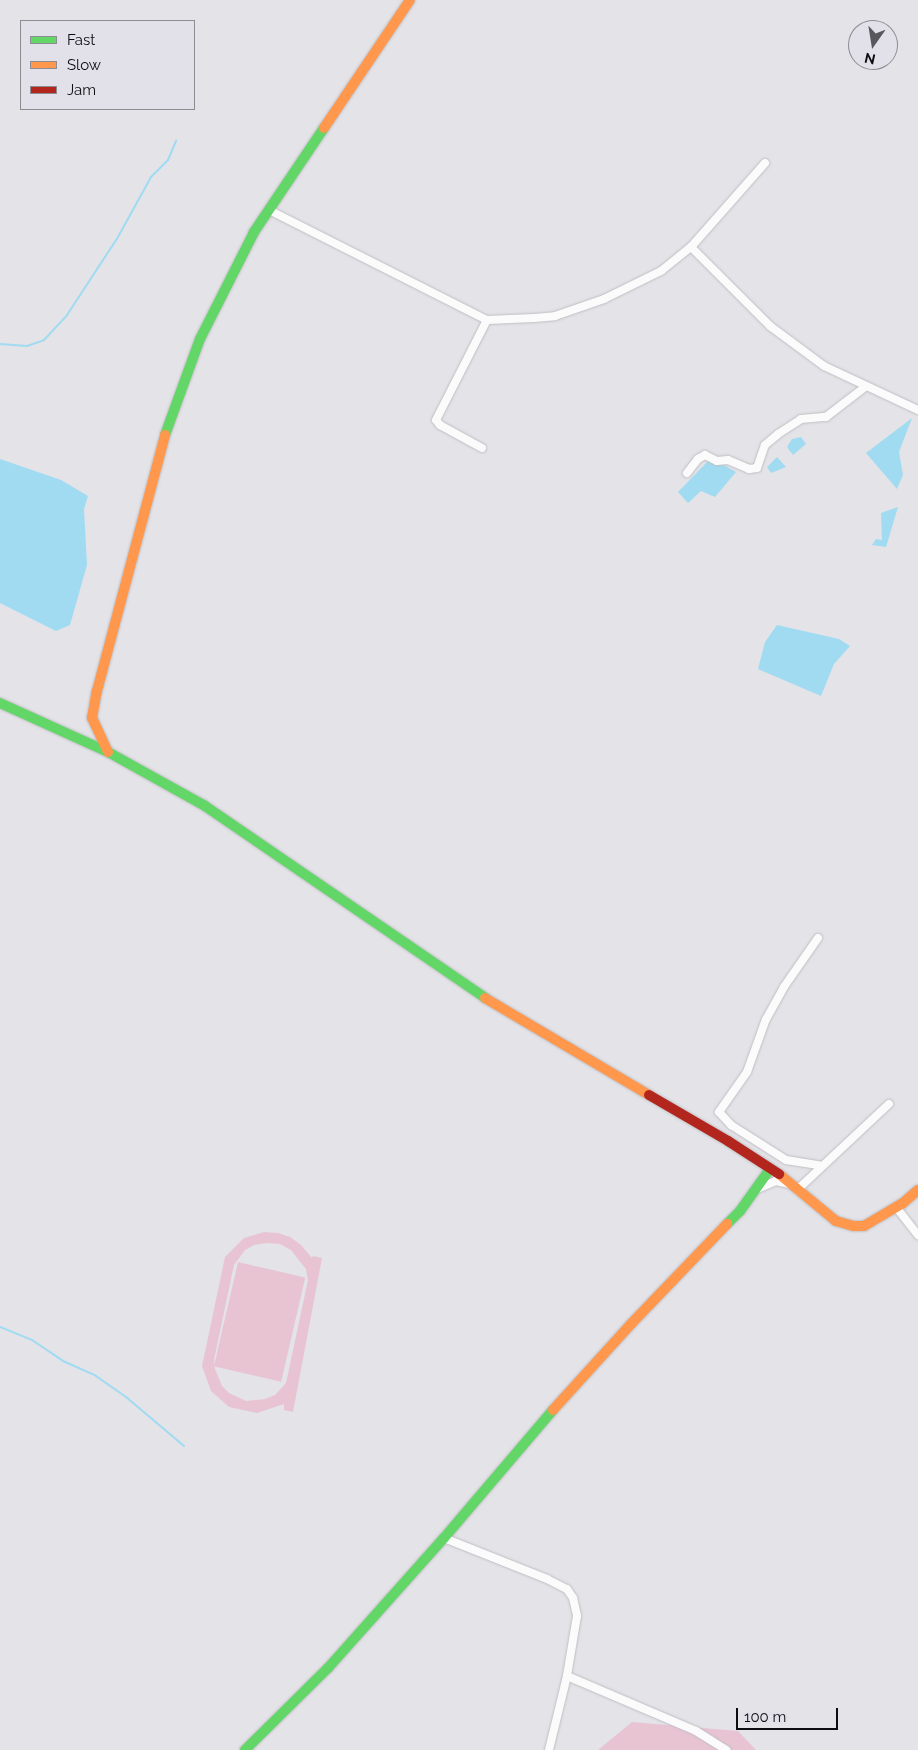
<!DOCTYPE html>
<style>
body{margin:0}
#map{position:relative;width:918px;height:1750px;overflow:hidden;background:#e3e3e8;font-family:Raleway,sans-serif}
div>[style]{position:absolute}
.green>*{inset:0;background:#e8c4d3;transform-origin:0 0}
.water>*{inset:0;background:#a0dbf2}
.stream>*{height:2px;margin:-1px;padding:0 1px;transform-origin:1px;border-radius:1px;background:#a0dbf2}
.roads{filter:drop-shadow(0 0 1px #bfbfc3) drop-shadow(0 0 1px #bfbfc3)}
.street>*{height:8px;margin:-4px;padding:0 4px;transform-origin:4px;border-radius:4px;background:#fbfbfc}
.fast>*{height:10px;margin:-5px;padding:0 5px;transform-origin:5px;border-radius:5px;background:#63d668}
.slow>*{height:10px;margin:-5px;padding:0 5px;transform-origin:5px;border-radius:5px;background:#ff974d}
.jam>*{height:10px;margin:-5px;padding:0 5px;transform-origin:5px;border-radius:5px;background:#b3261e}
span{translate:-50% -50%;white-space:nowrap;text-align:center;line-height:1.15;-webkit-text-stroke:4px #e2e1ea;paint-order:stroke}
.legend{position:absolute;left:20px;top:20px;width:175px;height:90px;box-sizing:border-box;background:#e2e1ea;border:1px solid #8d8c93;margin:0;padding:6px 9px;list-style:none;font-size:15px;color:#0d0d10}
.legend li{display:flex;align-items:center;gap:10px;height:25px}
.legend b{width:25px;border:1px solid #8d8c93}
.north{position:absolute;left:848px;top:20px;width:50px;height:50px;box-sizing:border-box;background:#e2e1ea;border:1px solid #8d8c93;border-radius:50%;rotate:193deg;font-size:14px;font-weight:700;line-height:20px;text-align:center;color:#0d0d10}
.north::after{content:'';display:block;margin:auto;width:18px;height:22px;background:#58585c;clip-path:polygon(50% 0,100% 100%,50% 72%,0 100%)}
.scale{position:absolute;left:736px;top:1708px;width:102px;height:22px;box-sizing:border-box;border:2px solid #0d0d10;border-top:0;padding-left:6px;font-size:15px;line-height:18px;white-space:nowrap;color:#0d0d10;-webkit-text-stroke:4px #e2e1ea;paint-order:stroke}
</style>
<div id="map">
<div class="green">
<div style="clip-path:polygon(evenodd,264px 1232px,278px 1233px,290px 1237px,301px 1245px,312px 1258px,313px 1256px,322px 1258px,293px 1412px,284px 1410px,284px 1404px,257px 1413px,229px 1407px,211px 1391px,202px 1366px,225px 1257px,244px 1238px,264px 1232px,267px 1243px,280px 1244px,291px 1250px,306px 1269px,308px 1280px,286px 1383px,275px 1395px,265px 1399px,246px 1401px,229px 1393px,222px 1386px,215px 1369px,214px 1360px,234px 1265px,245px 1250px,254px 1245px,267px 1243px)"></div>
<div style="left:238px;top:1262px;width:69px;height:107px;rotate:13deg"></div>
<div style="clip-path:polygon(632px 1722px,738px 1731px,756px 1750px,598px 1750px)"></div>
</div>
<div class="water">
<div style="clip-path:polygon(912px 418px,899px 452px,903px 475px,897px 489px,866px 453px)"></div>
<div style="clip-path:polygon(801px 437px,806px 444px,793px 455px,787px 447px,792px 439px)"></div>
<div style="clip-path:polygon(777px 457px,786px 467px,771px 473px,767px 467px)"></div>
<div style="clip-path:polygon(711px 458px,736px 472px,715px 497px,701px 491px,688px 503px,678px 492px)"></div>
<div style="clip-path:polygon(0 459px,61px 480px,88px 496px,84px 509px,87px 565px,70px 625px,56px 631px,0 603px)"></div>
<div style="clip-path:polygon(898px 507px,886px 547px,872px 545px,876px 539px,882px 540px,881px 513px)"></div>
<div style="clip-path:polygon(777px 625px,839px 639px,850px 646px,834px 664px,821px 696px,758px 669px,765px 642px)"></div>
</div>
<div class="stream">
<div style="left:0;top:344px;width:27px;rotate:4deg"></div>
<div style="left:27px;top:346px;width:18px;rotate:-19deg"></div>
<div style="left:44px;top:340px;width:34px;rotate:-47deg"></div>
<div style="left:67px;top:315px;width:93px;rotate:-56.8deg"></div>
<div style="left:118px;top:237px;width:68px;rotate:-61.2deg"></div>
<div style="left:151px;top:177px;width:24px;rotate:-45deg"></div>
<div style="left:168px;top:160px;width:21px;rotate:-67deg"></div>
<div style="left:0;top:1327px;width:35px;rotate:22deg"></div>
<div style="left:32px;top:1340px;width:37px;rotate:34deg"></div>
<div style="left:63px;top:1361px;width:36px;rotate:24deg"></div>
<div style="left:96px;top:1376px;width:37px;rotate:35deg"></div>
<div style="left:126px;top:1397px;width:76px;rotate:40.2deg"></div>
</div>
<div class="roads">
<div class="street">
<div style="left:269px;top:210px;width:244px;rotate:26.8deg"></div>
<div style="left:487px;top:320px;width:47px;rotate:-2.4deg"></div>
<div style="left:534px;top:318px;width:21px;rotate:-5deg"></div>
<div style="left:555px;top:316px;width:52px;rotate:-19.1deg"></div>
<div style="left:604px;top:299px;width:64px;rotate:-26.2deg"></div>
<div style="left:661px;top:271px;width:38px;rotate:-39deg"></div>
<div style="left:691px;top:247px;width:112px;rotate:-48.6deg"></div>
<div style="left:691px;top:247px;width:112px;rotate:45deg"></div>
<div style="left:770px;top:326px;width:67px;rotate:36.5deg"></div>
<div style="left:824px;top:366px;width:104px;rotate:25.1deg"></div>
<div style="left:482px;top:448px;width:48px;rotate:-151.3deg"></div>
<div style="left:440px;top:425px;width:6px;rotate:-129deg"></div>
<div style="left:436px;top:420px;width:112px;rotate:-63deg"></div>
<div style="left:687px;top:473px;width:18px;rotate:-52deg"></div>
<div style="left:698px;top:459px;width:8px;rotate:-30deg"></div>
<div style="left:705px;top:455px;width:13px;rotate:27deg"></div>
<div style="left:717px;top:461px;width:11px;rotate:-5deg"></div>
<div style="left:728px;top:460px;width:23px;rotate:23deg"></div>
<div style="left:749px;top:469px;width:8px;rotate:-7deg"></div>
<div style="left:757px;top:468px;width:24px;rotate:-71deg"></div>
<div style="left:765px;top:445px;width:17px;rotate:-40deg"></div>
<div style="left:778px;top:434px;width:27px;rotate:-33deg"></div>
<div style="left:801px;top:419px;width:25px;rotate:-5deg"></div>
<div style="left:826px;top:417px;width:49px;rotate:-37.6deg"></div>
<div style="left:818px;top:938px;width:60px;rotate:124.8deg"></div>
<div style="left:784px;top:987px;width:37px;rotate:119deg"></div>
<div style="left:766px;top:1019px;width:56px;rotate:109.7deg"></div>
<div style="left:747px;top:1072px;width:49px;rotate:125deg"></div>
<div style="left:719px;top:1112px;width:18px;rotate:47deg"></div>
<div style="left:731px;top:1125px;width:65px;rotate:32.5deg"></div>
<div style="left:786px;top:1160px;width:36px;rotate:9deg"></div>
<div style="left:757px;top:1189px;width:21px;rotate:-23deg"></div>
<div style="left:776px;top:1181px;width:13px;rotate:13deg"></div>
<div style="left:797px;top:1190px;width:126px;rotate:-43.1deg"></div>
<div style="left:896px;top:1207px;width:36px;rotate:52deg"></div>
<div style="left:444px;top:1538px;width:111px;rotate:21.7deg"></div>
<div style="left:547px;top:1579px;width:22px;rotate:27deg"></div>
<div style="left:567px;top:1589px;width:11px;rotate:56deg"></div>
<div style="left:573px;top:1598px;width:18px;rotate:77deg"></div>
<div style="left:577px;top:1616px;width:61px;rotate:99.5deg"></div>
<div style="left:567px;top:1676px;width:76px;rotate:103.7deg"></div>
<div style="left:567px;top:1676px;width:140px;rotate:23.1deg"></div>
<div style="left:696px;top:1731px;width:36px;rotate:32deg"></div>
</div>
<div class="fast">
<div style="left:165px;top:435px;width:102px;rotate:-70deg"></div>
<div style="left:200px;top:339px;width:120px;rotate:-63.2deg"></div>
<div style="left:254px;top:232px;width:125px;rotate:-56.1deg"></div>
<div style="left:0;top:703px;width:119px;rotate:24.4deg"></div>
<div style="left:108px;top:752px;width:111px;rotate:29.1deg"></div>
<div style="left:205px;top:806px;width:340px;rotate:34.4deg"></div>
<div style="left:727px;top:1224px;width:18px;rotate:-45deg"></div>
<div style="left:740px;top:1211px;width:52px;rotate:-54.5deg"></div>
<div style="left:245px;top:1750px;width:117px;rotate:-44.7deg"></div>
<div style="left:328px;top:1668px;width:174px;rotate:-48.3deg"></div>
<div style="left:444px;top:1538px;width:168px;rotate:-49.6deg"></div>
</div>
<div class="slow">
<div style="left:324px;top:128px;width:154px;rotate:-56.1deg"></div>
<div style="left:108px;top:752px;width:38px;rotate:-115deg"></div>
<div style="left:92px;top:718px;width:27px;rotate:-80deg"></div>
<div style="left:97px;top:691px;width:265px;rotate:-75.1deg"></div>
<div style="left:485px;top:998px;width:191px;rotate:30.6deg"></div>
<div style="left:779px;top:1174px;width:74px;rotate:39.5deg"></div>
<div style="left:836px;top:1221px;width:18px;rotate:16deg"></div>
<div style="left:853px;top:1226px;width:11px"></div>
<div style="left:864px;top:1226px;width:45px;rotate:-30.5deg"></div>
<div style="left:903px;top:1203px;width:20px;rotate:-41deg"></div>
<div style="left:553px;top:1410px;width:116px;rotate:-47.8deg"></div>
<div style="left:631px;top:1324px;width:139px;rotate:-46.2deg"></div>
</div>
<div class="jam">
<div style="left:649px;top:1095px;width:91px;rotate:30.2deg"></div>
<div style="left:728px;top:1141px;width:61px;rotate:32.9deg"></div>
</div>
</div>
<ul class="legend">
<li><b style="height:6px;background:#63d668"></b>Fast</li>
<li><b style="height:6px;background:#ff974d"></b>Slow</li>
<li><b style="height:6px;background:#b3261e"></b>Jam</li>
</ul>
<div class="north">N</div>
<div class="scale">100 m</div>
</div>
